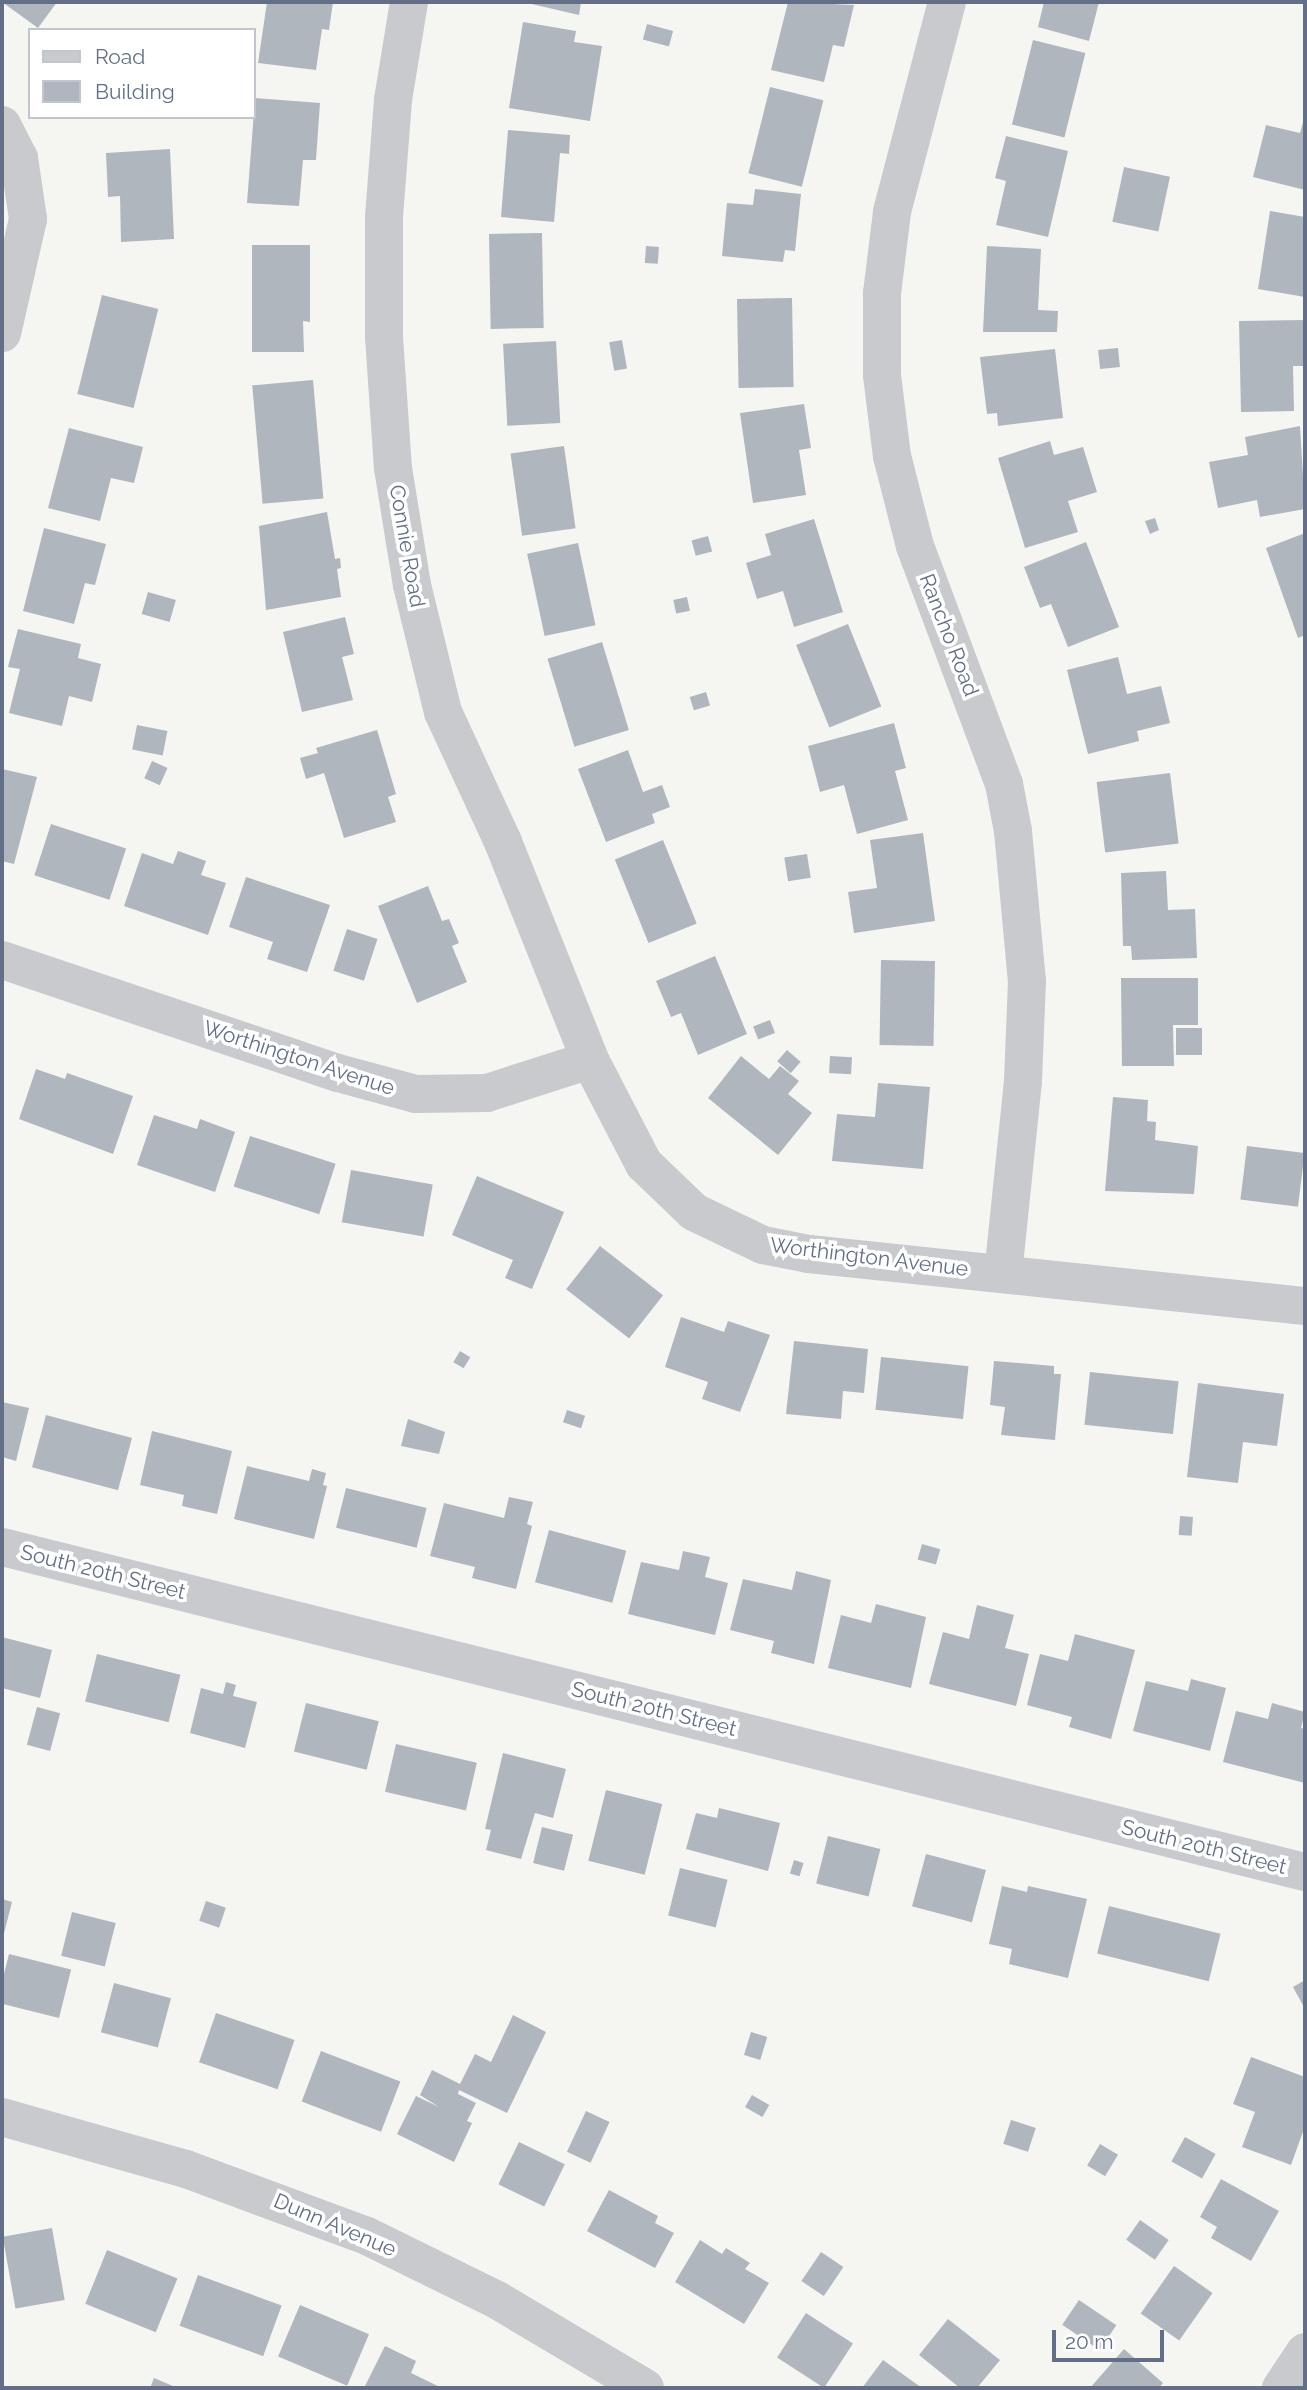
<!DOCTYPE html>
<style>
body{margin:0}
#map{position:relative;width:1307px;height:2390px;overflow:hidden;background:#f5f6f2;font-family:Raleway,sans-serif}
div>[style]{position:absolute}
.building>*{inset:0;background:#b0b6bd;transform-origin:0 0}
.minor>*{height:38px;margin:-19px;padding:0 19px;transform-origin:19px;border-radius:19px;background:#c8cace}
.tertiary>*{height:38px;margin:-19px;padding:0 19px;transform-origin:19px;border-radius:19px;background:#c8cace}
span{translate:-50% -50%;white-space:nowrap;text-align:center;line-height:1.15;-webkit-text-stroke:7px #fff;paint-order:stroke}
.street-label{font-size:21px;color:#626f86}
.frame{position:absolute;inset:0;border:4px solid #626f86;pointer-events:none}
.legend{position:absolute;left:28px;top:28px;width:228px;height:91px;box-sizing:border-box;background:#fff;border:2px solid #c0c5cf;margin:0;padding:9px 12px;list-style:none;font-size:21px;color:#626f86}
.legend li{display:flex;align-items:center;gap:14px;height:35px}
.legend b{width:35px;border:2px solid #c0c5cf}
.scale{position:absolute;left:1052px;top:2330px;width:112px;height:32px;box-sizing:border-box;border:4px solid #626f86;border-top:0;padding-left:9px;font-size:21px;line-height:24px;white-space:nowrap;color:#626f86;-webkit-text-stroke:5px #fff;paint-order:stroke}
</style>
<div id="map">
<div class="building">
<div style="clip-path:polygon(2px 2px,57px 2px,38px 28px)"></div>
<div style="clip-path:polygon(267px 2px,333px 2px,329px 30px,322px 29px,316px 70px,258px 63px)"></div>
<div style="clip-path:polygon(523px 2px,581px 2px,579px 15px)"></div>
<div style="clip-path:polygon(788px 2px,854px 5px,844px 47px,833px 45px,824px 82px,771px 70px)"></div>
<div style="clip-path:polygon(1044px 2px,1099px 2px,1089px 41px,1038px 27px)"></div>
<div style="clip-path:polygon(523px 22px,576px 31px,574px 42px,602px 46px,590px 121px,509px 108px)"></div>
<div style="left:647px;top:24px;width:27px;height:16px;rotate:15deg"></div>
<div style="left:1033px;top:40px;width:54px;height:87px;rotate:14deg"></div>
<div style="left:770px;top:87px;width:55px;height:89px;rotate:14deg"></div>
<div style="clip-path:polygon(255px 98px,320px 103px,316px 160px,303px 160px,299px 206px,247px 203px)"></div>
<div style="clip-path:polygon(1305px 115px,1305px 190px,1253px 177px,1266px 125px,1300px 133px)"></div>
<div style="clip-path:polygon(508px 130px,570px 135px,569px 154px,560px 153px,554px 222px,501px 217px)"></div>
<div style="clip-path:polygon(1006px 136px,1068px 151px,1048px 237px,996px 225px,1006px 181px,995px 178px)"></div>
<div style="clip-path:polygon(170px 149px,174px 239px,121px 242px,120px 196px,108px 197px,106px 153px)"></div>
<div style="left:1124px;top:167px;width:47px;height:56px;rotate:12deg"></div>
<div style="clip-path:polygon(755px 189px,801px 194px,795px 251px,785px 250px,783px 262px,722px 256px,727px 203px,753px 205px)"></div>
<div style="clip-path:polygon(1270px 211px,1305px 217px,1305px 297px,1258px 289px)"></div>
<div style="left:542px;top:233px;width:95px;height:53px;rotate:89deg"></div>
<div style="clip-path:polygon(252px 245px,310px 245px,310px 322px,303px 321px,304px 352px,252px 352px)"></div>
<div style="left:646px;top:246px;width:13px;height:17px;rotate:4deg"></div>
<div style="clip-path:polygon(987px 246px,1041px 249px,1038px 310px,1058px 311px,1057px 332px,983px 332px)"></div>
<div style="left:102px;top:295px;width:58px;height:102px;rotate:14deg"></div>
<div style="left:792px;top:298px;width:89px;height:55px;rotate:89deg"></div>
<div style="clip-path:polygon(1305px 320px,1305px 366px,1293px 366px,1294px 411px,1241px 412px,1239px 321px)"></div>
<div style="left:622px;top:340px;width:29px;height:13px;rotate:80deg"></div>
<div style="left:556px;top:341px;width:82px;height:53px;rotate:87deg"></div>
<div style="left:1118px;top:348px;width:19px;height:20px;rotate:84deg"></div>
<div style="clip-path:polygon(1055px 349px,1063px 418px,998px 426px,997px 413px,987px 414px,980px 357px)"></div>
<div style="left:313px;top:380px;width:119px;height:61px;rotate:85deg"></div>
<div style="clip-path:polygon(804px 404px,811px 448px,799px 450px,806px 495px,753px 503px,740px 413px)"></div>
<div style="clip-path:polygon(1300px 426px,1305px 509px,1260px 517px,1257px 500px,1218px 508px,1209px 462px,1248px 455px,1245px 437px)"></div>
<div style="clip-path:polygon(69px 428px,143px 447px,134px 483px,111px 478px,100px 521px,48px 508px)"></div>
<div style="clip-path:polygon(1050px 441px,1054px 455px,1083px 447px,1097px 492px,1068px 501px,1078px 532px,1025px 548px,998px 458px)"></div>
<div style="left:564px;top:446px;width:83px;height:54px;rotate:82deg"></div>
<div style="clip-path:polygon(327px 512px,335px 559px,340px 558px,341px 568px,337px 569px,341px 597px,266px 610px,259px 526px)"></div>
<div style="clip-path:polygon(1155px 518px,1159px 530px,1150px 534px,1145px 521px)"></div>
<div style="clip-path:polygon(814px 519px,843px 612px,794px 627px,783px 591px,757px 599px,746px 563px,771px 555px,765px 534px)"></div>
<div style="clip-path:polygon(44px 528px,106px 544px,95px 585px,85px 583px,74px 624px,23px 611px)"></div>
<div style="clip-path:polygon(1305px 533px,1305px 635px,1298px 638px,1266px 548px)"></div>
<div style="left:708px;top:536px;width:16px;height:17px;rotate:75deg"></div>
<div style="clip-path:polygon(1086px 542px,1119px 627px,1068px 647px,1051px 604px,1040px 608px,1024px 567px)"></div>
<div style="left:578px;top:543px;width:84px;height:52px;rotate:78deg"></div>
<div style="left:148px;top:592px;width:29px;height:23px;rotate:16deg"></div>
<div style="left:687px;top:597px;width:14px;height:14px;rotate:78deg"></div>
<div style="clip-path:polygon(345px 617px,354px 654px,342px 657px,353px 700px,302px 712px,283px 632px)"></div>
<div style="left:848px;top:624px;width:89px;height:56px;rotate:68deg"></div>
<div style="clip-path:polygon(18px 629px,81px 644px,78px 658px,101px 664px,92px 702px,69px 696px,62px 726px,9px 713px,20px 669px,8px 667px)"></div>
<div style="left:602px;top:642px;width:92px;height:57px;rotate:73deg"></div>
<div style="clip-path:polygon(1118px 657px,1127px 694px,1161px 686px,1170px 723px,1137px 731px,1139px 741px,1088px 754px,1067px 670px)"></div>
<div style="left:706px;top:692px;width:14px;height:17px;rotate:73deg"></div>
<div style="clip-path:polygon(894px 723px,906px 768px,895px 771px,908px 820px,857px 834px,844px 785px,820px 792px,808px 746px)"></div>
<div style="left:137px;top:725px;width:31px;height:25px;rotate:11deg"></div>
<div style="clip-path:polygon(377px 730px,396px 794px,388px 797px,396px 822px,344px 838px,324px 773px,306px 779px,300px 758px,318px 753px,316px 748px)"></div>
<div style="clip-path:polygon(628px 750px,643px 792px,662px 785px,670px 807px,652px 814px,655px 823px,606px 842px,578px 769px)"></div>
<div style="left:152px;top:761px;width:17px;height:19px;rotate:24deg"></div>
<div style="clip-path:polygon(2px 769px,37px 777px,14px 864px,2px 861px)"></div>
<div style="left:1170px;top:773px;width:71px;height:74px;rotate:83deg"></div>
<div style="left:51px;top:824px;width:79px;height:54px;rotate:18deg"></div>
<div style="clip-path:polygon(923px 833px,935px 921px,854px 933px,848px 892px,877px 888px,870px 840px)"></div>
<div style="left:663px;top:840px;width:90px;height:52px;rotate:68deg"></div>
<div style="clip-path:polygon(178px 851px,206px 861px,201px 875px,226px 883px,208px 935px,124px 906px,142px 853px,173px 864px)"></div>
<div style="left:807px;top:854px;width:24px;height:23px;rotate:81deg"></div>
<div style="clip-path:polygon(1166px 871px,1168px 910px,1195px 909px,1197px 958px,1132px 960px,1131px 946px,1123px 946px,1121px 873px)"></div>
<div style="clip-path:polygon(246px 877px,330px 905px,307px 972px,267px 959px,273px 942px,229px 927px)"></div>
<div style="clip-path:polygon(428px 886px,442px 921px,449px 919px,459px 943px,452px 946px,467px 982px,417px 1003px,378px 906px)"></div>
<div style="left:347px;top:929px;width:32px;height:44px;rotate:18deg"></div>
<div style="clip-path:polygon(715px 956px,747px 1034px,698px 1055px,681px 1013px,671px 1017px,656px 981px)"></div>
<div style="left:881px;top:960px;width:54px;height:85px;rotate:1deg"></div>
<div style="clip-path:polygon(1121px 978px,1198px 978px,1198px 1025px,1173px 1025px,1174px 1066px,1122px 1066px)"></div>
<div style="left:770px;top:1020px;width:14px;height:18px;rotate:69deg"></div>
<div style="left:1176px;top:1028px;width:26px;height:27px"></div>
<div style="left:787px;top:1050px;width:18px;height:15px;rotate:41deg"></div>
<div style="clip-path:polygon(741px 1056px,769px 1079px,780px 1066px,799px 1081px,788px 1094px,812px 1113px,778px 1155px,708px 1098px)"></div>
<div style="left:830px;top:1056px;width:22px;height:17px;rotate:3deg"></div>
<div style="clip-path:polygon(36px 1069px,65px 1079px,67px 1073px,133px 1096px,113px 1154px,19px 1119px)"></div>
<div style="clip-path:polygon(878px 1083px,930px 1087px,923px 1169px,832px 1161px,837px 1114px,875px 1117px)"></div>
<div style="clip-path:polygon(1113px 1097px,1148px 1100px,1147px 1121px,1156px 1122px,1155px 1140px,1198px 1146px,1194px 1194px,1105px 1191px)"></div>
<div style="clip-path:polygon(154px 1115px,197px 1129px,200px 1119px,235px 1132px,215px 1192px,137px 1165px)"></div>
<div style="left:250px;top:1136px;width:90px;height:53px;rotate:18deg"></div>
<div style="left:1247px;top:1146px;width:58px;height:54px;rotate:7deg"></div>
<div style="left:351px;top:1170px;width:83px;height:53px;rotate:10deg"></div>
<div style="clip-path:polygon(477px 1176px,564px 1212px,532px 1289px,505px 1278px,513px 1260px,452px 1235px)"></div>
<div style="left:600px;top:1246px;width:80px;height:55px;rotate:38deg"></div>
<div style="clip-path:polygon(681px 1317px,724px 1332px,728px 1321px,770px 1335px,740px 1412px,702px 1399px,708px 1382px,665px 1367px)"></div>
<div style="clip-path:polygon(794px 1341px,868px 1349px,864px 1393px,843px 1391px,841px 1419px,786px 1414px)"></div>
<div style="left:460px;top:1351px;width:12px;height:13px;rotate:31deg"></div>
<div style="left:881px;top:1357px;width:88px;height:53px;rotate:6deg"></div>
<div style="clip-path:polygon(994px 1361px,1054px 1366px,1054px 1374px,1061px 1374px,1055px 1440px,1001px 1435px,1005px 1407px,990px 1405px)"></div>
<div style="left:1090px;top:1372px;width:89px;height:53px;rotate:6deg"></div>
<div style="clip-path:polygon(1198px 1383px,1284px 1394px,1277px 1446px,1243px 1442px,1238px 1483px,1187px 1477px)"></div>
<div style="clip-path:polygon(2px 1402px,29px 1408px,16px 1461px,2px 1457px)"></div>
<div style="left:567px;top:1410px;width:19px;height:13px;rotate:18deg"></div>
<div style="left:46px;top:1415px;width:89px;height:54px;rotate:15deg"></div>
<div style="clip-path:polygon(408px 1419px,445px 1432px,439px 1454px,401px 1446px)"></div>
<div style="clip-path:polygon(152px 1431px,232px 1451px,217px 1514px,182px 1506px,184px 1495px,140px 1485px)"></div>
<div style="clip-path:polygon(247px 1466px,309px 1481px,312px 1469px,326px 1473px,323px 1485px,327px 1486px,314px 1539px,234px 1519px)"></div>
<div style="left:346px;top:1488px;width:83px;height:41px;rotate:14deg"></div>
<div style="clip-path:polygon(509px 1497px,533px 1502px,527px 1524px,532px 1526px,516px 1589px,472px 1578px,475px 1567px,430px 1556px,444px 1503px,504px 1518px)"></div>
<div style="left:1180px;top:1516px;width:13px;height:19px;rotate:4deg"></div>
<div style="left:549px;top:1530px;width:80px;height:54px;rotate:15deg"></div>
<div style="left:922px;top:1544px;width:19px;height:16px;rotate:16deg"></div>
<div style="clip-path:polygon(683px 1551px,710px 1557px,705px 1577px,728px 1583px,715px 1635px,628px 1614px,641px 1562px,679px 1570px)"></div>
<div style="clip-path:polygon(796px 1571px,831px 1580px,814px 1664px,771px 1653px,774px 1641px,730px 1630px,743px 1579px,792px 1590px)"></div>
<div style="clip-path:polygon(876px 1604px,926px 1617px,911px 1688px,828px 1668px,841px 1615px,871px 1623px)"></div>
<div style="clip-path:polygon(977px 1605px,1014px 1615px,1005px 1648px,1029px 1654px,1016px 1706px,929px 1684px,943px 1632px,969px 1639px)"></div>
<div style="clip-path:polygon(1075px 1634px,1135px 1650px,1111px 1739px,1069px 1727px,1072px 1717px,1027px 1705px,1040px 1654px,1068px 1661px)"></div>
<div style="clip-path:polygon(2px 1637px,52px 1650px,40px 1698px,2px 1688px)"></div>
<div style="left:97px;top:1654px;width:86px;height:49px;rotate:14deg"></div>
<div style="clip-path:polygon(1191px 1679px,1226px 1688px,1210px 1751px,1133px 1731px,1146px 1681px,1188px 1691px)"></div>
<div style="clip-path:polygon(226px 1682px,236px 1685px,233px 1696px,257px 1702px,245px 1748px,190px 1733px,201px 1688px,223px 1694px)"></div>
<div style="left:306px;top:1703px;width:75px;height:50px;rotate:14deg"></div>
<div style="clip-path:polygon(1272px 1703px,1305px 1712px,1301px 1728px,1305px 1729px,1305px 1783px,1223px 1762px,1236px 1711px,1268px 1719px)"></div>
<div style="left:37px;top:1707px;width:24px;height:39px;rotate:15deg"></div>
<div style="left:396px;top:1744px;width:83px;height:49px;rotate:13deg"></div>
<div style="clip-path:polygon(503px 1753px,566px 1769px,553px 1818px,535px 1813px,521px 1859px,486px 1850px,491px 1830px,485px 1829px)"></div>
<div style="left:606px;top:1790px;width:58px;height:73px;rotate:14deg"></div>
<div style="clip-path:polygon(719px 1808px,780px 1823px,768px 1871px,686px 1849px,696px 1813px,717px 1818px)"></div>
<div style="left:542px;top:1827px;width:32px;height:37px;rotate:14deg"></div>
<div style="left:828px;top:1836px;width:54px;height:49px;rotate:14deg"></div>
<div style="left:926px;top:1854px;width:62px;height:54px;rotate:15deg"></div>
<div style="left:794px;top:1860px;width:10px;height:14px;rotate:17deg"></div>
<div style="left:680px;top:1868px;width:49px;height:49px;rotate:14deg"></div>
<div style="clip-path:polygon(1002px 1886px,1027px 1892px,1028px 1886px,1087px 1899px,1068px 1978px,1009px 1964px,1012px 1949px,989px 1944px)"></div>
<div style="clip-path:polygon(2px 1899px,12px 1902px,3px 1937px,2px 1937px)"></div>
<div style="left:206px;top:1901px;width:21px;height:21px;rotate:19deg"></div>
<div style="left:1109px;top:1906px;width:115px;height:49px;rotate:14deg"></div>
<div style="left:72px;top:1912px;width:45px;height:45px;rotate:14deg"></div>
<div style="left:9px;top:1954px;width:64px;height:50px;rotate:14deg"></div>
<div style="clip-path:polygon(1305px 1980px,1305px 2009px,1293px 1987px)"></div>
<div style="left:114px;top:1983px;width:59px;height:51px;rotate:15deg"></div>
<div style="left:216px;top:2013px;width:83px;height:52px;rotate:19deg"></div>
<div style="clip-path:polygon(513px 2015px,546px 2032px,507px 2113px,459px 2090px,458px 2094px,476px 2103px,467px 2121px,472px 2123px,454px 2162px,397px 2134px,416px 2096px,439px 2107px,420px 2095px,432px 2070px,460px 2084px,475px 2054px,491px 2062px)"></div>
<div style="left:751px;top:2032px;width:17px;height:24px;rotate:17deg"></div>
<div style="left:321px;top:2051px;width:85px;height:54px;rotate:21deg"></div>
<div style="clip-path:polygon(1251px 2057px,1305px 2077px,1305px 2126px,1291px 2165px,1242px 2147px,1255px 2112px,1233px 2104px)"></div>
<div style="left:752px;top:2095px;width:20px;height:14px;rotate:30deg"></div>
<div style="left:586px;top:2111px;width:26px;height:45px;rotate:25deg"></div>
<div style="left:1011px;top:2120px;width:26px;height:25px;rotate:18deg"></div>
<div style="left:1185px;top:2137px;width:35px;height:28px;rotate:29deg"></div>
<div style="left:519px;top:2142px;width:51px;height:47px;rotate:26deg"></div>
<div style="left:1100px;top:2144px;width:21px;height:25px;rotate:31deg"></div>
<div style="clip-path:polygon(1221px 2179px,1279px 2211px,1251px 2261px,1211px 2238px,1217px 2227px,1200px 2217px)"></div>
<div style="clip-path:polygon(609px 2190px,658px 2216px,655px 2223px,674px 2233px,655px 2268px,587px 2231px)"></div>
<div style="left:1140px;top:2220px;width:35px;height:24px;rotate:35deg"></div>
<div style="left:52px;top:2228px;width:73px;height:50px;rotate:80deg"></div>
<div style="clip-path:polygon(700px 2240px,722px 2254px,726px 2248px,750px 2263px,745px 2269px,769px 2283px,744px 2324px,675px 2282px)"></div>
<div style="left:107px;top:2250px;width:76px;height:58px;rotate:22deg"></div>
<div style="left:821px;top:2252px;width:27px;height:35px;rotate:34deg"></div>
<div style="left:1174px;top:2266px;width:47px;height:58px;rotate:35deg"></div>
<div style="left:198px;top:2275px;width:89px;height:54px;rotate:20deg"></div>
<div style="left:1079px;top:2300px;width:45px;height:30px;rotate:34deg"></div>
<div style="left:300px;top:2305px;width:75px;height:56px;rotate:23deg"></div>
<div style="left:806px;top:2313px;width:56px;height:53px;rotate:33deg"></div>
<div style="clip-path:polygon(948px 2319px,1000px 2360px,977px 2388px,960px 2388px,919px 2355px)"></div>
<div style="clip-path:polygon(385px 2346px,416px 2361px,411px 2373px,442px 2388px,364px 2388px)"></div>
<div style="clip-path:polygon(1124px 2349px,1163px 2383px,1159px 2388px,1090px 2388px)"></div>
<div style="clip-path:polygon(883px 2360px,922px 2388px,862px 2388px)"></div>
<div style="clip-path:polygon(154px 2378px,173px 2386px,172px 2388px,150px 2388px)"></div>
</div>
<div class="minor">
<div style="left:409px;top:2px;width:99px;rotate:99.3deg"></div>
<div style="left:393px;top:100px;width:118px;rotate:94.4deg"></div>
<div style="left:384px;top:218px;width:119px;rotate:90deg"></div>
<div style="left:384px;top:337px;width:131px;rotate:86.1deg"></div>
<div style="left:393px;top:468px;width:119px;rotate:80.8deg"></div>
<div style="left:412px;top:585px;width:131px;rotate:76.3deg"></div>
<div style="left:443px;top:712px;width:143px;rotate:65.2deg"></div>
<div style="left:503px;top:842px;width:235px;rotate:68.2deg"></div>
<div style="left:590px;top:1060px;width:117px;rotate:62.6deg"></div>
<div style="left:644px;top:1164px;width:69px;rotate:43.8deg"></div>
<div style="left:694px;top:1212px;width:76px;rotate:25.6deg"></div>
<div style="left:763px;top:1245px;width:47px;rotate:11.1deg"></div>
<div style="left:809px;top:1254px;width:499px;rotate:6deg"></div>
<div style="left:947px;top:2px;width:217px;rotate:104.7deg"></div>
<div style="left:892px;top:212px;width:82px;rotate:97deg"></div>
<div style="left:882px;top:293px;width:82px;rotate:90deg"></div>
<div style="left:882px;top:375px;width:82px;rotate:83deg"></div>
<div style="left:892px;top:456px;width:93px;rotate:75.7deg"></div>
<div style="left:915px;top:546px;width:254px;rotate:69.5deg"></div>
<div style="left:1004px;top:784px;width:48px;rotate:79.2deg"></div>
<div style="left:1013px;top:831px;width:151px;rotate:84.7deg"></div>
<div style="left:1027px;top:981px;width:100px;rotate:92.3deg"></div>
<div style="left:1023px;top:1081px;width:194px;rotate:95.9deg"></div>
<div style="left:2px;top:125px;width:37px;rotate:63deg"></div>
<div style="left:19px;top:158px;width:62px;rotate:81.6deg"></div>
<div style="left:28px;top:219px;width:117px;rotate:102.8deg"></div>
<div style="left:2px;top:960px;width:354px;rotate:18.6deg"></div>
<div style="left:338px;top:1073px;width:81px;rotate:15.1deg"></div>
<div style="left:416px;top:1094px;width:71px;rotate:-0.8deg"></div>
<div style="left:487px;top:1093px;width:108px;rotate:-17.8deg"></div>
<div style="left:2px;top:2117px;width:191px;rotate:15.8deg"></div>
<div style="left:186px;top:2169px;width:193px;rotate:20.3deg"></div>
<div style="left:367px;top:2236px;width:145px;rotate:26.2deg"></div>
<div style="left:497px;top:2300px;width:172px;rotate:30.7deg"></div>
<div style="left:1281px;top:2388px;width:43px;rotate:-56.3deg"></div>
</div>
<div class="tertiary">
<div style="left:2px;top:1547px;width:1343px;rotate:14.01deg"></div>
</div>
<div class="street-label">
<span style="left:407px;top:546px;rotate:80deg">Connie Road</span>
<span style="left:949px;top:635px;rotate:69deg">Rancho Road</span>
<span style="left:299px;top:1058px;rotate:18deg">Worthington Avenue</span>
<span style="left:869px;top:1257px;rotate:7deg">Worthington Avenue</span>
<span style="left:103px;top:1572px;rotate:14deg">South 20th Street</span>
<span style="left:654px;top:1709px;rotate:14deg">South 20th Street</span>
<span style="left:1204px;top:1847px;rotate:14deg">South 20th Street</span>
<span style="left:335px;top:2225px;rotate:23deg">Dunn Avenue</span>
</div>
<div class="frame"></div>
<ul class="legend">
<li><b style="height:9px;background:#c8cace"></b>Road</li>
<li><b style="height:19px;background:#b0b6bd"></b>Building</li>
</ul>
<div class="scale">20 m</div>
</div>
